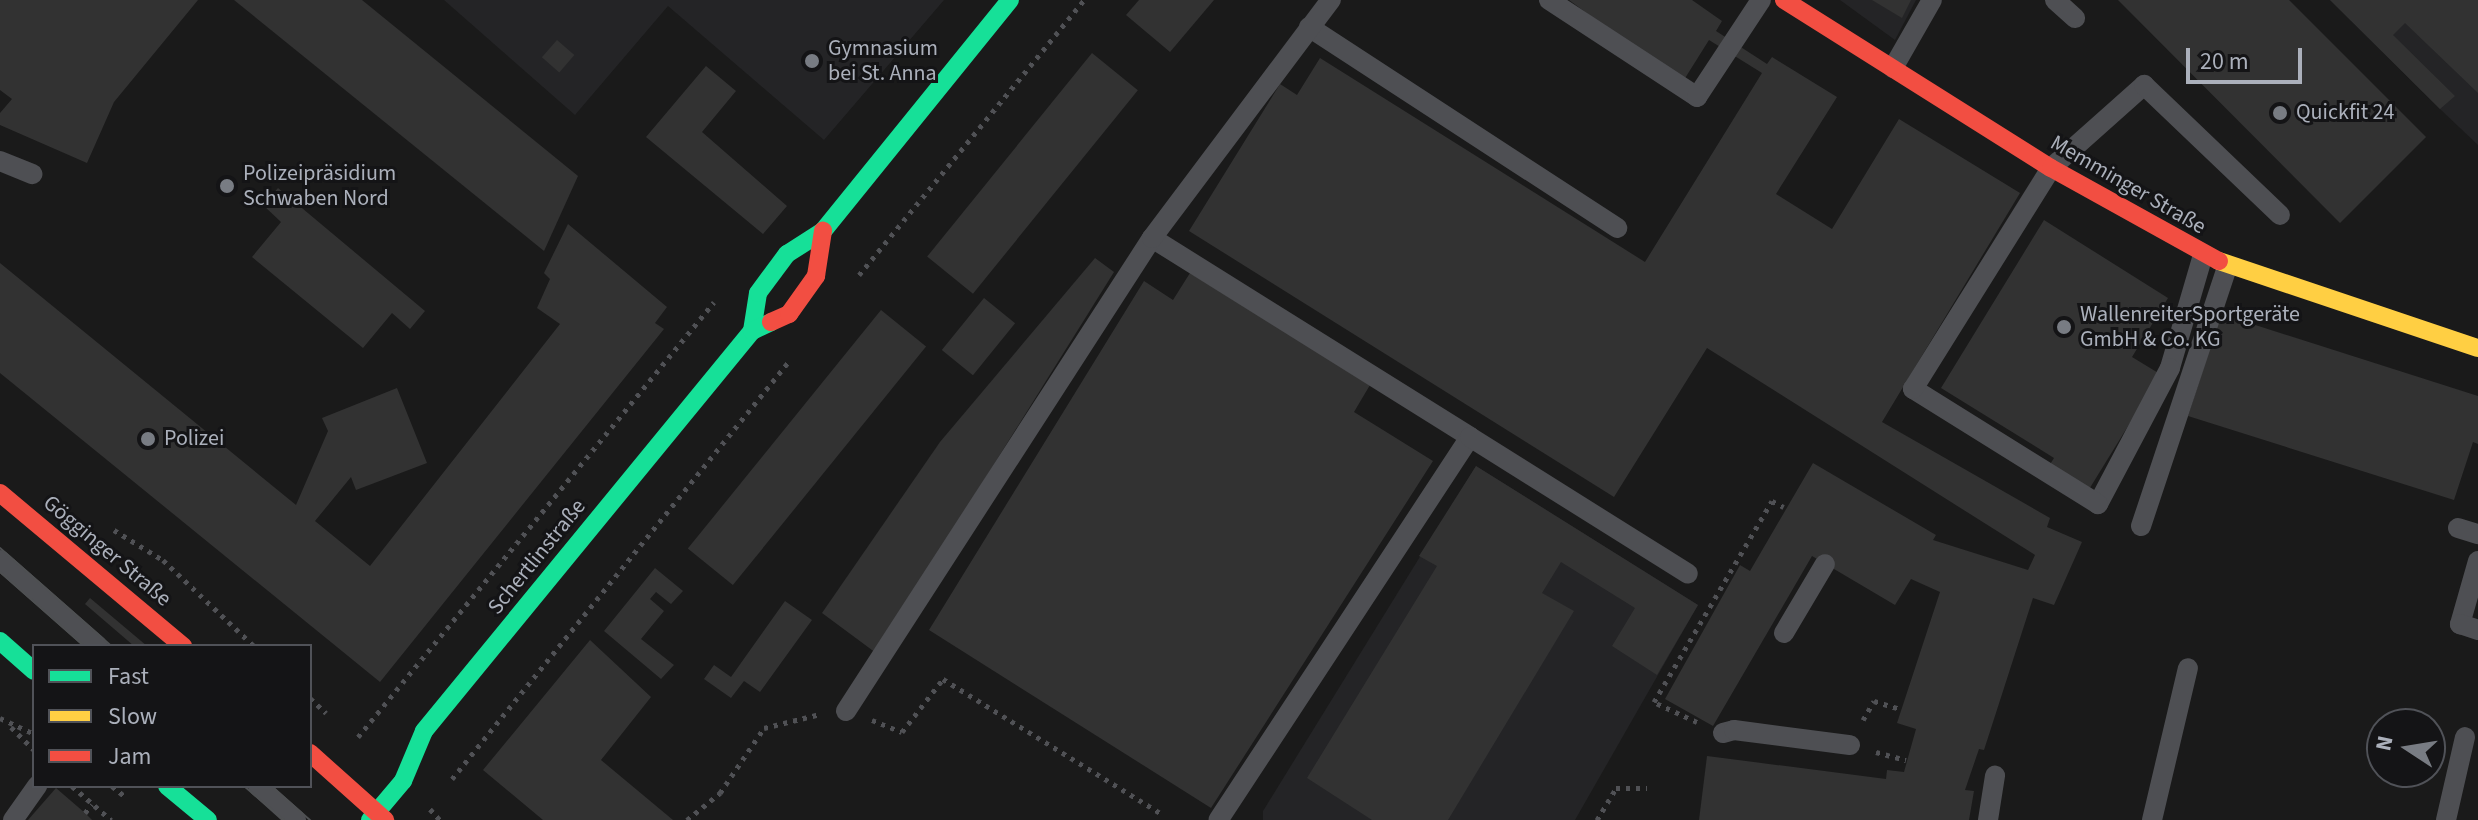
<!DOCTYPE html>
<meta charset="utf-8">
<style>
body{margin:0}
#map{position:relative;width:2478px;height:820px;overflow:hidden;background:#1a1a1a;font-family:"Source Sans 3",sans-serif}
div>[style]{position:absolute}
.built>*{inset:0;background:#242426}
.building>*{inset:0;background:#323232;transform-origin:0 0}
.path>*{height:5px;margin-top:-2.5px;transform-origin:0;background:repeating-linear-gradient(90deg,#505155 0 4px,transparent 0 10px)}
.lane>*{height:20px;margin:-10px;padding:0 10px;transform-origin:10px;border-radius:10px;background:#4e4f53}
.fast>*{height:18px;margin:-9px;padding:0 9px;transform-origin:9px;border-radius:9px;background:#16e098}
.slow>*{height:18px;margin:-9px;padding:0 9px;transform-origin:9px;border-radius:9px;background:#ffcf43}
.jam>*{height:18px;margin:-9px;padding:0 9px;transform-origin:9px;border-radius:9px;background:#f24e42}
.tram>*{height:2px;margin:-1px;padding:0 1px;transform-origin:1px;border-radius:1px;background:#4e5052}
.dots>*{width:22px;height:22px;translate:-50% -50%;box-sizing:border-box;border:4px solid #141416;border-radius:50%}
span{translate:-50% -50%;white-space:nowrap;text-align:center;line-height:1.15;-webkit-text-stroke:6px #141416;paint-order:stroke}
.poi-label{font-size:22px;color:#abb0bb}
.left{translate:0 -50%;text-align:left}
.street-label{font-size:22px;color:#abb0bb}
.legend{position:absolute;left:32px;top:644px;width:280px;height:144px;box-sizing:border-box;background:#141416;border:2px solid #505258;margin:0;padding:10px 14px;list-style:none;font-size:24px;color:#abb0bb}
.legend li{display:flex;align-items:center;gap:16px;height:40px}
.legend b{width:40px;border:2px solid #505258}
.north{position:absolute;left:2366px;top:708px;width:80px;height:80px;box-sizing:border-box;background:#141416;border:2px solid #505258;border-radius:50%;rotate:282deg;font-size:22px;font-weight:700;line-height:32px;text-align:center;color:#abb0bb}
.north::after{content:'';display:block;margin:auto;width:28px;height:36px;background:#787c83;clip-path:polygon(50% 0,100% 100%,50% 72%,0 100%)}
.scale{position:absolute;left:2186px;top:48px;width:116px;height:36px;box-sizing:border-box;border:4px solid #abb0bb;border-top:0;padding-left:10px;font-size:24px;line-height:28px;white-space:nowrap;color:#abb0bb;-webkit-text-stroke:6px #141416;paint-order:stroke}
</style>
<div id="map">
<div class="built">
<div style="clip-path:polygon(444px 0,944px 0,824px 140px,668px 6px,575px 115px)"></div>
<div style="clip-path:polygon(1840px 0,1916px 0,1895px 40px)"></div>
<div style="clip-path:polygon(2330px 0,2478px 0,2478px 145px,2440px 109px)"></div>
<div style="clip-path:polygon(1476px 466px,1698px 605px,1575px 820px,1263px 820px,1263px 811px)"></div>
</div>
<div class="building">
<div style="clip-path:polygon(0 0,198px 0,114px 102px,87px 163px,0 125px,0 113px,12px 99px,0 90px)"></div>
<div style="clip-path:polygon(234px 0,362px 0,578px 176px,544px 251px)"></div>
<div style="clip-path:polygon(1139px 0,1214px 0,1170px 52px,1126px 15px)"></div>
<div style="clip-path:polygon(1569px 0,1692px 0,1722px 21px,1716px 31px,1767px 64px,1772px 57px,1837px 97px,1776px 194px,1832px 229px,1899px 119px,2020px 193px,1882px 422px,2050px 518px,2047px 527px,2082px 542px,2054px 605px,2033px 598px,1984px 750px,1979px 749px,1965px 790px,1974px 791px,1969px 820px,1699px 820px,1707px 756px,1886px 779px,1887px 770px,1904px 772px,1916px 729px,1897px 723px,1940px 592px,1911px 579px,1895px 605px,1812px 556px,1713px 726px,1665px 699px,1740px 565px,1750px 571px,1813px 463px,1936px 535px,1933px 540px,2028px 570px,2035px 555px,1707px 348px,1614px 497px,1189px 231px,1280px 84px,1297px 95px,1320px 58px,1645px 262px,1762px 73px,1709px 40px,1682px 83px)"></div>
<div style="clip-path:polygon(1872px 0,1911px 0,1902px 18px)"></div>
<div style="clip-path:polygon(2118px 0,2289px 0,2426px 137px,2340px 223px)"></div>
<div style="clip-path:polygon(2330px 0,2478px 0,2478px 93px,2405px 23px,2393px 35px,2455px 96px,2440px 109px)"></div>
<div style="left:557px;top:40px;width:23px;height:23px;rotate:41deg"></div>
<div style="left:1092px;top:53px;width:59px;height:262px;rotate:39deg"></div>
<div style="clip-path:polygon(706px 66px,736px 91px,702px 132px,787px 206px,763px 234px,646px 137px)"></div>
<div style="clip-path:polygon(278px 188px,425px 311px,410px 329px,392px 313px,363px 348px,252px 257px,281px 222px,263px 205px)"></div>
<div style="clip-path:polygon(2044px 220px,2168px 298px,2132px 357px,2160px 374px,2088px 491px,2049px 466px,2054px 458px,1941px 388px)"></div>
<div style="clip-path:polygon(568px 224px,667px 307px,655px 323px,664px 329px,380px 682px,0 373px,0 263px,296px 505px,328px 431px,322px 418px,397px 388px,427px 463px,356px 490px,351px 477px,315px 521px,370px 566px,560px 324px,537px 308px,550px 279px,544px 273px)"></div>
<div style="clip-path:polygon(1095px 258px,1114px 272px,876px 653px,822px 613px,940px 442px)"></div>
<div style="clip-path:polygon(1190px 273px,1370px 385px,1354px 412px,1433px 461px,1211px 808px,929px 630px,1144px 281px,1173px 300px)"></div>
<div style="left:984px;top:298px;width:40px;height:67px;rotate:39deg"></div>
<div style="left:881px;top:310px;width:58px;height:307px;rotate:39deg"></div>
<div style="clip-path:polygon(2221px 314px,2478px 396px,2478px 444px,2473px 442px,2454px 500px,2188px 416px)"></div>
<div style="clip-path:polygon(1476px 466px,1698px 605px,1657px 675px,1612px 646px,1635px 608px,1561px 562px,1542px 593px,1574px 611px,1448px 820px,1372px 820px,1307px 778px,1437px 566px,1419px 556px)"></div>
<div style="clip-path:polygon(655px 568px,683px 591px,671px 604px,656px 592px,650px 599px,664px 611px,641px 639px,674px 665px,661px 679px,604px 631px)"></div>
<div style="clip-path:polygon(90px 598px,147px 646px,134px 646px,85px 604px)"></div>
<div style="clip-path:polygon(785px 601px,812px 620px,760px 692px,744px 681px,731px 698px,704px 679px,714px 665px,731px 677px)"></div>
<div style="clip-path:polygon(590px 640px,651px 697px,601px 760px,673px 820px,543px 820px,483px 770px)"></div>
<div style="clip-path:polygon(56px 788px,85px 813px,92px 820px,28px 820px)"></div>
</div>
<div class="path">
<div style="left:859px;top:275px;width:355px;rotate:-50.7deg"></div>
<div style="left:114px;top:530px;width:57px;rotate:31.5deg"></div>
<div style="left:163px;top:560px;width:125px;rotate:43.4deg"></div>
<div style="left:310px;top:698px;width:22px;rotate:43deg"></div>
<div style="left:0;top:718px;width:38px;rotate:25deg"></div>
<div style="left:872px;top:720px;width:32px;rotate:22deg"></div>
<div style="left:902px;top:732px;width:67px;rotate:-52.3deg"></div>
<div style="left:943px;top:679px;width:255px;rotate:31.7deg"></div>
<div style="left:1863px;top:720px;width:22px;rotate:-60deg"></div>
<div style="left:1874px;top:701px;width:28px;rotate:17deg"></div>
<div style="left:1697px;top:722px;width:47px;rotate:-155.1deg"></div>
<div style="left:1654px;top:702px;width:233px;rotate:-59.6deg"></div>
<div style="left:1772px;top:501px;width:13px;rotate:27deg"></div>
<div style="left:11px;top:727px;width:33px;rotate:45deg"></div>
<div style="left:358px;top:737px;width:562px;rotate:-50.7deg"></div>
<div style="left:1876px;top:752px;width:31px;rotate:15deg"></div>
<div style="left:452px;top:779px;width:538px;rotate:-51.11deg"></div>
<div style="left:72px;top:786px;width:52px;rotate:41.1deg"></div>
<div style="left:112px;top:786px;width:19px;rotate:39deg"></div>
<div style="left:430px;top:809px;width:15px;rotate:48deg"></div>
<div style="left:85px;top:813px;width:11px;rotate:-52deg"></div>
<div style="left:687px;top:820px;width:43px;rotate:-39.3deg"></div>
<div style="left:720px;top:793px;width:78px;rotate:-55.9deg"></div>
<div style="left:764px;top:728px;width:58px;rotate:-14deg"></div>
<div style="left:1597px;top:820px;width:37px;rotate:-59deg"></div>
<div style="left:1616px;top:788px;width:31px"></div>
</div>
<div class="lane">
<div style="left:1549px;top:0;width:177px;rotate:33.2deg"></div>
<div style="left:1697px;top:97px;width:116px;rotate:-56.6deg"></div>
<div style="left:2055px;top:0;width:27px;rotate:42deg"></div>
<div style="left:1309px;top:27px;width:368px;rotate:33.1deg"></div>
<div style="left:1893px;top:68px;width:78px;rotate:-60.2deg"></div>
<div style="left:0;top:161px;width:35px;rotate:22deg"></div>
<div style="left:1152px;top:238px;width:375px;rotate:32deg"></div>
<div style="left:1470px;top:437px;width:458px;rotate:123.3deg"></div>
<div style="left:2203px;top:255px;width:118px;rotate:106.3deg"></div>
<div style="left:2170px;top:368px;width:154px;rotate:117.9deg"></div>
<div style="left:2098px;top:504px;width:218px;rotate:-148.1deg"></div>
<div style="left:1913px;top:389px;width:261px;rotate:-58deg"></div>
<div style="left:2051px;top:168px;width:125px;rotate:-41.7deg"></div>
<div style="left:2144px;top:85px;width:188px;rotate:43.7deg"></div>
<div style="left:1470px;top:437px;width:257px;rotate:32.1deg"></div>
<div style="left:2141px;top:526px;width:273px;rotate:-71.6deg"></div>
<div style="left:2458px;top:528px;width:21px;rotate:17deg"></div>
<div style="left:0;top:560px;width:130px;rotate:41.3deg"></div>
<div style="left:2478px;top:561px;width:66px;rotate:105.9deg"></div>
<div style="left:2460px;top:624px;width:19px;rotate:18deg"></div>
<div style="left:1784px;top:633px;width:80px;rotate:-59.3deg"></div>
<div style="left:846px;top:711px;width:563px;rotate:-57.1deg"></div>
<div style="left:1152px;top:238px;width:298px;rotate:-53.1deg"></div>
<div style="left:1723px;top:733px;width:11px;rotate:-15deg"></div>
<div style="left:1734px;top:730px;width:117px;rotate:7.4deg"></div>
<div style="left:258px;top:786px;width:51px;rotate:41.8deg"></div>
<div style="left:13px;top:820px;width:42px;rotate:-54.8deg"></div>
<div style="left:1988px;top:820px;width:45px;rotate:-81deg"></div>
<div style="left:2152px;top:820px;width:156px;rotate:-76.7deg"></div>
<div style="left:2446px;top:820px;width:85px;rotate:-77.1deg"></div>
</div>
<div class="fast">
<div style="left:752px;top:331px;width:38px;rotate:-81deg"></div>
<div style="left:758px;top:293px;width:49px;rotate:-53.4deg"></div>
<div style="left:787px;top:254px;width:43px;rotate:-32.6deg"></div>
<div style="left:823px;top:231px;width:297px;rotate:-51deg"></div>
<div style="left:0;top:641px;width:45px;rotate:41.4deg"></div>
<div style="left:167px;top:786px;width:53px;rotate:39.7deg"></div>
<div style="left:370px;top:820px;width:51px;rotate:-49.8deg"></div>
<div style="left:403px;top:781px;width:54px;rotate:-67.2deg"></div>
<div style="left:424px;top:731px;width:517px;rotate:-50.65deg"></div>
<div style="left:752px;top:331px;width:21px;rotate:-25deg"></div>
</div>
<div class="slow">
<div style="left:2219px;top:261px;width:273px;rotate:18.6deg"></div>
</div>
<div class="jam">
<div style="left:1784px;top:0;width:315px;rotate:32.2deg"></div>
<div style="left:2051px;top:168px;width:192px;rotate:29deg"></div>
<div style="left:771px;top:322px;width:20px;rotate:-24deg"></div>
<div style="left:789px;top:314px;width:47px;rotate:-54.6deg"></div>
<div style="left:816px;top:276px;width:46px;rotate:-81.2deg"></div>
<div style="left:0;top:493px;width:239px;rotate:39.9deg"></div>
<div style="left:310px;top:753px;width:101px;rotate:41.8deg"></div>
</div>
<div class="tram">
<div style="left:0;top:548px;width:148px;rotate:41.4deg"></div>
<div style="left:0;top:572px;width:112px;rotate:41.4deg"></div>
<div style="left:244px;top:786px;width:52px;rotate:40.4deg"></div>
<div style="left:271px;top:786px;width:52px;rotate:41.1deg"></div>
</div>
<div class="dots">
<div style="left:812px;top:61px;background:#787c83"></div>
<div style="left:2280px;top:113px;background:#787c83"></div>
<div style="left:227px;top:186px;background:#787c83"></div>
<div style="left:2064px;top:327px;background:#787c83"></div>
<div style="left:148px;top:439px;background:#787c83"></div>
</div>
<div class="poi-label">
<span class="left" style="left:828px;top:61px">Gymnasium<br>bei St. Anna</span>
<span class="left" style="left:2296px;top:113px">Quickfit 24</span>
<span class="left" style="left:243px;top:186px">Polizeipräsidium<br>Schwaben Nord</span>
<span class="left" style="left:2080px;top:327px">WallenreiterSportgeräte<br>GmbH &amp; Co. KG</span>
<span class="left" style="left:164px;top:439px">Polizei</span>
</div>
<div class="street-label">
<span style="left:2128px;top:185px;rotate:30deg">Memminger Straße</span>
<span style="left:107px;top:551px;rotate:40deg">Gögginger Straße</span>
<span style="left:537px;top:557px;rotate:-51deg">Schertlinstraße</span>
</div>
<ul class="legend">
<li><b style="height:10px;background:#16e098"></b>Fast</li>
<li><b style="height:10px;background:#ffcf43"></b>Slow</li>
<li><b style="height:10px;background:#f24e42"></b>Jam</li>
</ul>
<div class="north">N</div>
<div class="scale">20 m</div>
</div>
